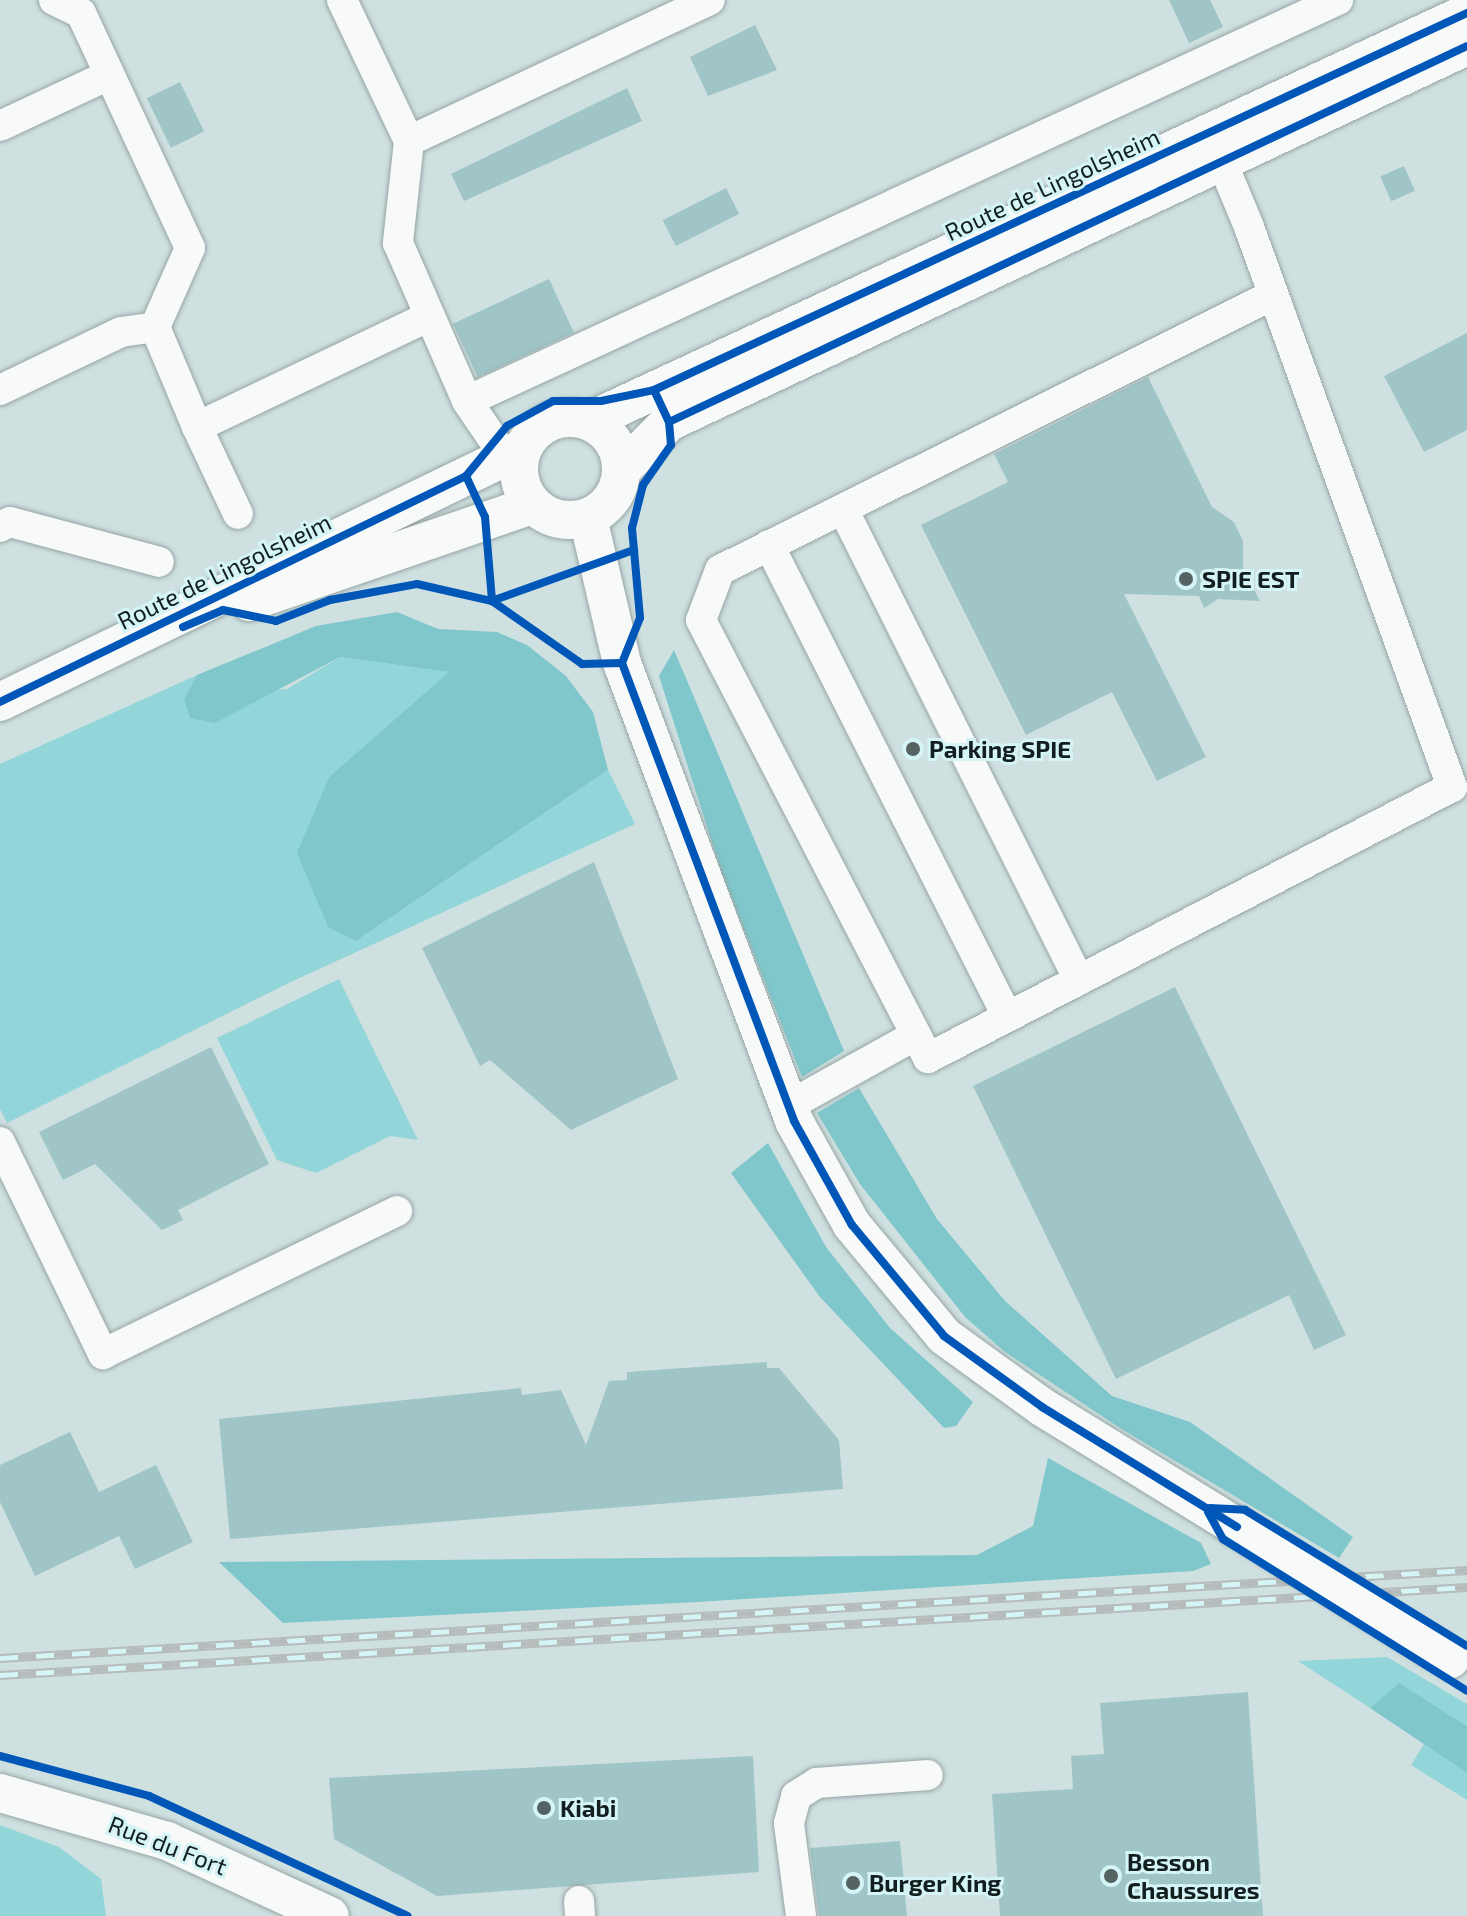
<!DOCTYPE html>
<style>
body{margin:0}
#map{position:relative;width:1467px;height:1916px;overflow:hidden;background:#cfe0e0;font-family:"Exo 2",sans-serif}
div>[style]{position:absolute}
.green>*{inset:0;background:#93d6d9}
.forest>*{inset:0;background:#7fc7cb}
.building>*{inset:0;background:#9fc5c7;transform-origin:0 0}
.roads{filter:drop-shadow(0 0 2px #97a4a4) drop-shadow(0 0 2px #97a4a4)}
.minor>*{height:30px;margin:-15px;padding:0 15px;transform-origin:15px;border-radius:15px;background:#f8fafa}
.major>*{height:38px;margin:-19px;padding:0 19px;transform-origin:19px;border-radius:19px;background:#f8fafa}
.major>.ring{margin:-19px;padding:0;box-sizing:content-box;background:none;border:38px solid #f8fafa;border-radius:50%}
.rail>*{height:9px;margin-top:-4.5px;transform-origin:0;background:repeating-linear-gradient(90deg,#d4f4f6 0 18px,#b6bbbb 0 36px);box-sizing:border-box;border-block:2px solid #b6bbbb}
.bridges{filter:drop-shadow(0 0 2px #97a4a4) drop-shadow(0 0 2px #97a4a4)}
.major-bridge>*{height:38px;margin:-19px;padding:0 19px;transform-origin:19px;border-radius:19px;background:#f8fafa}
.cycleway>*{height:8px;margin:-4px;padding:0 4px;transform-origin:4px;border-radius:4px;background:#0057b8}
.dots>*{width:22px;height:22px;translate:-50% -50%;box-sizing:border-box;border:4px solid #d4f4f6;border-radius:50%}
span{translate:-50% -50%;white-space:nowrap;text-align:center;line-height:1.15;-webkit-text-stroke:6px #d4f4f6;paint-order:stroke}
.street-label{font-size:24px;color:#131f1f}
.poi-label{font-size:24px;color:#131f1f;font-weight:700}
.left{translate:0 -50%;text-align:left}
</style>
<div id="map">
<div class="green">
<div style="clip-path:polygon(340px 657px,450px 672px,329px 777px,356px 941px,608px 770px,635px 824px,293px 981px,7px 1123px,0 1109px,0 764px,197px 675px,184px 699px,287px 689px)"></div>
<div style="clip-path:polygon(339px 979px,418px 1140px,390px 1136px,316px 1173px,277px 1160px,217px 1038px)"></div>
<div style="clip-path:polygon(1387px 1657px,1467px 1704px,1467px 1726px,1400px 1684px,1370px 1708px,1298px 1661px)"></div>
<div style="clip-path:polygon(1424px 1744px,1467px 1773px,1467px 1800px,1411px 1765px)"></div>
<div style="clip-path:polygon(0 1825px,59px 1847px,101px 1879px,106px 1916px,0 1916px)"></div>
</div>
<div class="forest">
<div style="clip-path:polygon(397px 612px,438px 629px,497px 632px,527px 645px,566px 676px,593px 712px,608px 770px,356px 941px,328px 927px,297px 853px,329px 777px,449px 672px,340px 657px,215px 723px,190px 718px,184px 699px,197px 675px,263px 648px,316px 626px)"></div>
<div style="clip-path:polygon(674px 650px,844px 1051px,802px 1077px,722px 874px,659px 676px)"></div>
<div style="clip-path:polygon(859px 1088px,937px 1219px,1005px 1301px,1112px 1396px,1190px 1422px,1353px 1537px,1339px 1558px,1123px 1430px,1005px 1352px,965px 1317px,860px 1184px,817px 1113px)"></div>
<div style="clip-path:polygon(768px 1143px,826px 1247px,890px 1328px,973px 1402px,956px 1426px,944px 1428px,820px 1297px,731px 1173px)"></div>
<div style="clip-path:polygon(1048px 1458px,1201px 1543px,1211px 1564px,1193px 1571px,697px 1602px,283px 1623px,219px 1562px,977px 1555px,1033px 1526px)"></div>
<div style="clip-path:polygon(1399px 1683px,1467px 1726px,1467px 1773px,1370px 1708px)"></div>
</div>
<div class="building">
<div style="clip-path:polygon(1169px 0,1210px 0,1223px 27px,1189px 43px)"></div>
<div style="clip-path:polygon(755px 25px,777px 70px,708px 96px,690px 57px)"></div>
<div style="left:180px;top:82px;width:55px;height:37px;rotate:64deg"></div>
<div style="clip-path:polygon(627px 88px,642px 121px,464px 201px,451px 174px)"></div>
<div style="left:1404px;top:166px;width:27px;height:26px;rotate:66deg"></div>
<div style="left:726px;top:188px;width:29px;height:71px;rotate:63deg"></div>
<div style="left:549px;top:279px;width:59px;height:106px;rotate:65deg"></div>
<div style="clip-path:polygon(1467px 333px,1467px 430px,1424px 452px,1384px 376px)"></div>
<div style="clip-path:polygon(1148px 377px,1212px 507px,1234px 522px,1243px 541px,1243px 568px,1260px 601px,1218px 599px,1204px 608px,1199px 596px,1124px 594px,1206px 757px,1157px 781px,1112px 692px,1026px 735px,921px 525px,1008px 482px,994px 454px)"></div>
<div style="clip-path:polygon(594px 862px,678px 1079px,571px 1130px,490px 1060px,480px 1066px,422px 948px)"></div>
<div style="clip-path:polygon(1175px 987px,1346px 1335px,1314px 1350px,1289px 1295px,1116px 1379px,973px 1086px)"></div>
<div style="clip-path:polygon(211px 1047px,269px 1164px,178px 1210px,183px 1220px,162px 1230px,95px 1164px,63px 1180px,39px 1132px)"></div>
<div style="clip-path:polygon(767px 1362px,767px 1368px,779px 1368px,839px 1440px,843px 1489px,230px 1539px,219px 1419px,521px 1388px,522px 1395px,561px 1390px,586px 1445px,609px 1381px,627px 1380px,627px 1372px)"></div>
<div style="clip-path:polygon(70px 1432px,99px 1492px,156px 1465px,193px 1542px,135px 1569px,119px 1536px,35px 1576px,0 1502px,0 1465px)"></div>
<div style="clip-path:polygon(1248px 1692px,1263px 1916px,1000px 1916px,992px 1794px,1073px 1789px,1071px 1756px,1104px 1754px,1100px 1703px)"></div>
<div style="clip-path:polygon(753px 1756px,759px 1872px,437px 1896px,334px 1839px,329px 1778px)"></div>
<div style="clip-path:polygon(900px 1841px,907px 1916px,819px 1916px,810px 1848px)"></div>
</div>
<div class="roads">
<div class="minor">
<div style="left:54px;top:0;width:30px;rotate:26deg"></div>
<div style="left:81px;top:13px;width:259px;rotate:65.1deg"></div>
<div style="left:190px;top:248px;width:86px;rotate:113.9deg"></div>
<div style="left:155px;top:327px;width:108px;rotate:67.2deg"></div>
<div style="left:197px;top:427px;width:258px;rotate:-25.5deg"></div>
<div style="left:342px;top:0;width:156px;rotate:64.6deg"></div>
<div style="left:409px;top:141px;width:103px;rotate:96.2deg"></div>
<div style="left:398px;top:243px;width:172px;rotate:66.4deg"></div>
<div style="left:467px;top:401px;width:959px;rotate:-24.72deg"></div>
<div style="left:0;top:126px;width:120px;rotate:-25.1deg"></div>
<div style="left:409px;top:141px;width:332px;rotate:-25.1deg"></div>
<div style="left:1222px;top:162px;width:70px;rotate:67.4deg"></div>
<div style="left:1249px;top:227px;width:596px;rotate:70.07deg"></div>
<div style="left:1452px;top:787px;width:590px;rotate:152.65deg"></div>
<div style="left:928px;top:1058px;width:493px;rotate:-117.4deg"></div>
<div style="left:701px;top:620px;width:53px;rotate:-69.2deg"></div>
<div style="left:720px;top:570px;width:618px;rotate:-26.44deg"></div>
<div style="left:0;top:390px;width:134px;rotate:-25.6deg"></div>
<div style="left:121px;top:332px;width:34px;rotate:-8deg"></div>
<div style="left:467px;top:401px;width:68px;rotate:55.8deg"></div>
<div style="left:197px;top:427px;width:96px;rotate:64.8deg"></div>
<div style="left:843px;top:509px;width:527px;rotate:63.39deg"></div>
<div style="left:0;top:527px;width:11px;rotate:-27deg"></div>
<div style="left:10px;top:522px;width:154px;rotate:15deg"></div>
<div style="left:769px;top:545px;width:528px;rotate:63.19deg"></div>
<div style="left:788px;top:1106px;width:146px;rotate:-29deg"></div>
<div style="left:0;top:1142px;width:236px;rotate:64.1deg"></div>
<div style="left:103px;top:1354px;width:327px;rotate:-25.9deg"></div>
<div style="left:579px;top:1901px;width:15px;rotate:86deg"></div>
<div style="left:801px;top:1916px;width:94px;rotate:-97.4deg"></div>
<div style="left:789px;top:1823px;width:28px;rotate:-75deg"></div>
<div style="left:796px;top:1796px;width:25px;rotate:-32deg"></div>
<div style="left:817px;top:1783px;width:111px;rotate:-4.1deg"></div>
</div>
<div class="major">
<div class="ring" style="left:519px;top:418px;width:64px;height:64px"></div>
<div style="left:589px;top:421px;width:968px;rotate:-24.92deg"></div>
<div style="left:622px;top:470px;width:67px;rotate:-45.6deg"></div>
<div style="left:669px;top:422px;width:882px;rotate:-25.23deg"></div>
<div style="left:588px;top:518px;width:149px;rotate:76.8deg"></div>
<div style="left:622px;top:663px;width:489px;rotate:69.4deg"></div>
<div style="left:794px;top:1121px;width:119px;rotate:60.9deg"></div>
<div style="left:852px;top:1225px;width:144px;rotate:50.3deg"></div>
<div style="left:944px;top:1336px;width:121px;rotate:35.9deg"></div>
<div style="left:1042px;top:1407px;width:229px;rotate:31.6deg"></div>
<div style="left:249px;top:602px;width:299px;rotate:-18.9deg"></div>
<div style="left:0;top:702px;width:580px;rotate:-25.86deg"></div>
<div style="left:0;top:1793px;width:174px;rotate:16deg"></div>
<div style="left:167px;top:1841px;width:179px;rotate:24.7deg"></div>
</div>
</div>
<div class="rail">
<div style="left:0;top:1658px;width:1470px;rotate:-3.43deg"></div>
<div style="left:0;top:1675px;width:1470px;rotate:-3.43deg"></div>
</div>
<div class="bridges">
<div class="major-bridge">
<div style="left:1237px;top:1527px;width:251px;rotate:31.8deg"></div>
</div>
</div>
<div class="cycleway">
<div style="left:654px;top:390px;width:896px;rotate:-24.88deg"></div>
<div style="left:669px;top:422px;width:882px;rotate:-25.23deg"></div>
<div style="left:466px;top:476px;width:45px;rotate:65.1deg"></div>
<div style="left:485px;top:517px;width:84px;rotate:85.2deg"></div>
<div style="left:492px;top:601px;width:151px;rotate:-19.8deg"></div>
<div style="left:183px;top:627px;width:43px;rotate:-23deg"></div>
<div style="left:223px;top:610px;width:54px;rotate:11.7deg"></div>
<div style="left:276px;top:621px;width:58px;rotate:-21.3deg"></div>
<div style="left:330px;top:600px;width:88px;rotate:-10.4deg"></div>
<div style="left:417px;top:584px;width:77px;rotate:12.8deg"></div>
<div style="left:492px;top:601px;width:110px;rotate:35deg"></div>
<div style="left:582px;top:664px;width:40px;rotate:-1.4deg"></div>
<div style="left:0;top:702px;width:518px;rotate:-25.87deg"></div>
<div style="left:466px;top:476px;width:65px;rotate:-50.6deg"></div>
<div style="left:507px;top:426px;width:52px;rotate:-28.5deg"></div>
<div style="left:553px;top:401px;width:48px"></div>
<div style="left:601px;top:401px;width:54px;rotate:-11.7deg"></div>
<div style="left:654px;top:390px;width:35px;rotate:65deg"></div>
<div style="left:669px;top:422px;width:23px;rotate:85deg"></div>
<div style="left:671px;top:445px;width:49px;rotate:125deg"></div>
<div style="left:643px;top:485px;width:44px;rotate:104.3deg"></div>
<div style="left:632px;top:528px;width:90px;rotate:84.9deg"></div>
<div style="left:640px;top:618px;width:48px;rotate:111.8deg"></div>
<div style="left:622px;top:663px;width:489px;rotate:69.4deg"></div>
<div style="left:794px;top:1121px;width:119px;rotate:60.9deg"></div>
<div style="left:852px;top:1225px;width:144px;rotate:50.3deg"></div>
<div style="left:944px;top:1336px;width:121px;rotate:35.9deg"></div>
<div style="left:1042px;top:1407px;width:229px;rotate:31.6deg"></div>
<div style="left:1210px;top:1508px;width:35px;rotate:3deg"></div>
<div style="left:1245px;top:1510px;width:260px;rotate:31.5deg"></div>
<div style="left:1208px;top:1512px;width:31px;rotate:61deg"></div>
<div style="left:1223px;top:1539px;width:287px;rotate:31.9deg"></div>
<div style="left:0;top:1756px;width:154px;rotate:15deg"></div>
<div style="left:149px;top:1796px;width:285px;rotate:24.9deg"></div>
</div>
<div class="dots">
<div style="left:1186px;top:579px;background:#556363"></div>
<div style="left:913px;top:749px;background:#556363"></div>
<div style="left:544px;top:1808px;background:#556363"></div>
<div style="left:1111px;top:1876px;background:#556363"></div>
<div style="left:853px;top:1883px;background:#556363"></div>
</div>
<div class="street-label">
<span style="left:1052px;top:184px;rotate:-25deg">Route de Lingolsheim</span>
<span style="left:224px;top:571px;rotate:-26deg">Route de Lingolsheim</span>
<span style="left:168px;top:1845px;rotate:21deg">Rue du Fort</span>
</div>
<div class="poi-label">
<span class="left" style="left:1202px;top:579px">SPIE EST</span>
<span class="left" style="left:929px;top:749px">Parking SPIE</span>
<span class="left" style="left:560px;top:1808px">Kiabi</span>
<span class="left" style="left:1127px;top:1876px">Besson<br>Chaussures</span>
<span class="left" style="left:869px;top:1883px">Burger King</span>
</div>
</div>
